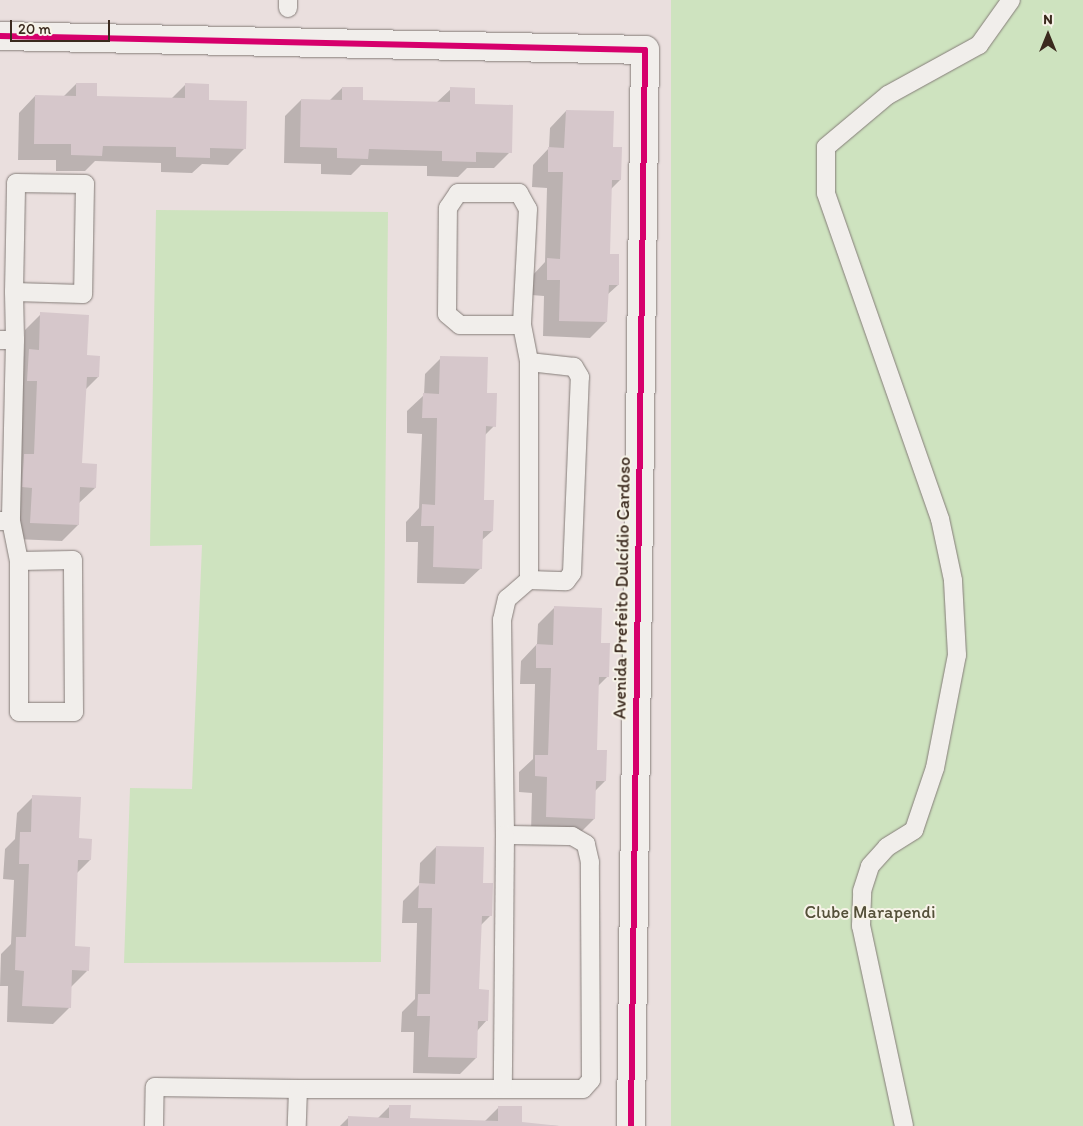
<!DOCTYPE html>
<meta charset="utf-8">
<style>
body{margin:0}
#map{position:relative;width:1083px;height:1126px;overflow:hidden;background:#eadfde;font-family:Itim,sans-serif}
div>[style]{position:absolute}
.green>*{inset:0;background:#cee3bf;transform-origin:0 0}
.shadow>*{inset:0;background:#0003}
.building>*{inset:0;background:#d6c7cb}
.roads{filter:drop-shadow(0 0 1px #857d79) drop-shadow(0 0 1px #857d79)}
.service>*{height:18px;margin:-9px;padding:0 9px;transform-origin:9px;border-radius:9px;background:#f1eeeb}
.minor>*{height:28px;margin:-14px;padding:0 14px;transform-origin:14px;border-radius:14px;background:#f1eeeb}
.cycleway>*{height:6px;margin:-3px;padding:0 3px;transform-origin:3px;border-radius:3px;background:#d6006c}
span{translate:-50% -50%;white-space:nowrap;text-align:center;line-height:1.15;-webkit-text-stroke:4px #f7f3e8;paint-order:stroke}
.street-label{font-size:18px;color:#3b2a1e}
.park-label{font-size:18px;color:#545039}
.north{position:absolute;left:1023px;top:10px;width:50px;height:50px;-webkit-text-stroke:4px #f7f3e8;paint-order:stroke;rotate:0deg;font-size:14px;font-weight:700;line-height:20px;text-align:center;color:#3b2a1e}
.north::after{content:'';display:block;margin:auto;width:18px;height:22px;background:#3b2a1e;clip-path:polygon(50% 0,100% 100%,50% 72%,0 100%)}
.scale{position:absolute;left:10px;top:20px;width:100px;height:22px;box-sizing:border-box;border:2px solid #3b2a1e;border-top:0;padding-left:6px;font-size:15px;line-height:18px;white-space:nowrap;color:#3b2a1e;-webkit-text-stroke:4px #f7f3e8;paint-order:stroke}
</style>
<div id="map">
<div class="green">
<div style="left:671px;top:0;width:412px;height:1126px"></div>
<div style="clip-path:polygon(156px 210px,388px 212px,381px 962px,124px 963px,130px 788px,192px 789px,202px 545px,150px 546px)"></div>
</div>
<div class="shadow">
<div style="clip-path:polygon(76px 84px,96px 97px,171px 99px,185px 85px,207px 101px,244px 149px,228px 165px,202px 164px,192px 173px,161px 172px,161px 163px,95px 161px,85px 171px,56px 171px,56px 160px,18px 160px,19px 113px,35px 96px,63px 97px)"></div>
<div style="clip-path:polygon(342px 88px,362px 101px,436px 103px,451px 89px,473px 105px,510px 152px,494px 168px,467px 168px,458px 177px,427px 176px,427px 166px,361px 165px,351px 175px,321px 174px,321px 164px,284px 163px,285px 116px,301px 100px,329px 101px)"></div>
<div style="clip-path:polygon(566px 111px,612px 148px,620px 180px,610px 190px,608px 255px,618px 285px,607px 295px,606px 322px,590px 338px,543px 336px,544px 296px,531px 295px,532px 276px,545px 262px,547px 188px,532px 187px,533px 165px,549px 148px,550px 128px)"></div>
<div style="clip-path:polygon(41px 314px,86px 356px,98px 377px,85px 390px,81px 464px,95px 488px,78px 504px,78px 525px,62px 541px,15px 539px,13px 366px,24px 356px,25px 330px)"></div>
<div style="clip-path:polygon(441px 358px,486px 394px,494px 426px,484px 436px,483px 501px,492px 531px,481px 541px,481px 568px,464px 584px,417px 583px,418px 542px,406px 542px,406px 522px,419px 508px,422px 434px,407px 433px,407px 411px,424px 395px,425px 374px)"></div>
<div style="clip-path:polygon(554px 608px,600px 645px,608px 676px,598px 686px,596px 751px,605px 781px,595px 791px,594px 819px,578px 835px,531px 833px,532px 793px,519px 792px,519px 772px,533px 759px,535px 684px,520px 684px,521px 661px,537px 644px,538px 624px)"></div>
<div style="clip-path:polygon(33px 797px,78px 839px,90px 860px,77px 873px,73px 947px,87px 971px,71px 987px,69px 1008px,53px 1024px,7px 1022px,8px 986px,0 986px,1px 954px,11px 944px,14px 880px,3px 879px,5px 849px,15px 839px,17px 813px)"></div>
<div style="clip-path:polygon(436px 847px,482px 884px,490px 916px,480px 926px,478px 991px,487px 1020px,477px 1031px,476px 1058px,460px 1074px,413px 1073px,414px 1032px,401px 1032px,402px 1012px,415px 999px,417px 923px,402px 923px,403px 901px,419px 885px,420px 863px)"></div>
<div style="clip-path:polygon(390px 1106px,409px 1119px,484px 1122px,499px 1107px,521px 1124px,559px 1126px,340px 1126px,348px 1118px,377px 1119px)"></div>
</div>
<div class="building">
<div style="clip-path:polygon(76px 83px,97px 83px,97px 96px,185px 98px,185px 83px,209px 84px,209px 100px,247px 101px,246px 149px,210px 148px,210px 158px,176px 157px,176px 147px,103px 146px,102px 156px,71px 155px,71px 144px,34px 144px,35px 95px,76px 96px)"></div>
<div style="clip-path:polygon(342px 87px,363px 87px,363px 100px,450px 102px,450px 87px,475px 88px,475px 104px,513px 105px,512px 153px,476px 152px,476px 162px,442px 161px,442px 151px,369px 149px,368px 159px,337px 158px,337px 148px,300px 147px,301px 99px,342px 100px)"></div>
<div style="clip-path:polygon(566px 110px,614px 111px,613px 147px,622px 147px,621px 180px,612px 180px,610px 254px,619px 254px,619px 285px,609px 285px,607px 322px,559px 321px,560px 280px,547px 280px,547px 258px,560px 259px,563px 172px,548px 172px,548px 147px,564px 148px)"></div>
<div style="clip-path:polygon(40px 312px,89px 315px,87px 355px,100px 356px,99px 377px,87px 377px,82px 463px,97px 464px,96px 488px,80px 487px,79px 525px,30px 523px,32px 488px,22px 487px,24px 454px,34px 454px,37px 381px,27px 381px,29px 349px,39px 350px)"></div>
<div style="clip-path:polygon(440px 356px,488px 357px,487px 393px,497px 393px,496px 427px,486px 426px,484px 500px,494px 500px,493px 531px,483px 531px,482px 569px,433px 567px,434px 526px,421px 526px,422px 504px,435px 505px,437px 418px,422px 418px,423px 393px,439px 394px)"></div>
<div style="clip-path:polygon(554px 606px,602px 608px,601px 643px,610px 643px,609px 677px,599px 677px,597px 750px,607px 750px,606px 781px,596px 781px,595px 819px,546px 817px,547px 777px,535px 776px,535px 755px,548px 755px,551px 668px,536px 668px,536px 644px,553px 645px)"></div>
<div style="clip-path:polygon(32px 795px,81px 797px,79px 838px,92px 839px,91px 860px,78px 860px,75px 946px,90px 947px,89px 971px,72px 970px,71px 1008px,22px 1006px,24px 971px,15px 970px,16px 937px,26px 937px,29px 864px,19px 864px,20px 832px,31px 832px)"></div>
<div style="clip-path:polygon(436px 846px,484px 847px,483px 883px,493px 883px,492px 916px,482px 916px,479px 989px,489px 990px,488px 1021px,478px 1021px,477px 1058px,428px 1057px,430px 1016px,417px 1016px,418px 994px,430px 994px,432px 908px,418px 908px,419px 883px,435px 884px)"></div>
<div style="clip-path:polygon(389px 1105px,411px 1105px,410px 1118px,498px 1121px,498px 1106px,522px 1106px,522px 1122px,560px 1126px,348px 1126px,348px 1116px,389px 1118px)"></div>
</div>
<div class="roads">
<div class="service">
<div style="left:288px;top:8px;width:8px;rotate:-90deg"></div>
<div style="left:16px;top:183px;width:69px;rotate:0.8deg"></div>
<div style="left:85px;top:184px;width:110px;rotate:91deg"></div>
<div style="left:83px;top:294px;width:69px;rotate:-178.3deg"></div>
<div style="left:14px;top:292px;width:109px;rotate:-88.9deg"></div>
<div style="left:14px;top:292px;width:48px;rotate:88.8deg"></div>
<div style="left:522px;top:325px;width:62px;rotate:180deg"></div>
<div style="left:460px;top:325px;width:17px;rotate:-140deg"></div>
<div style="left:447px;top:314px;width:106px;rotate:-89.5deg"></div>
<div style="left:448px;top:208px;width:18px;rotate:-56deg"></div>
<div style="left:458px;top:193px;width:61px"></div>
<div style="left:519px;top:193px;width:18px;rotate:61deg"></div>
<div style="left:528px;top:209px;width:116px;rotate:93deg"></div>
<div style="left:522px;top:325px;width:38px;rotate:79deg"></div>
<div style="left:0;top:340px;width:15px"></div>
<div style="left:15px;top:340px;width:181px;rotate:91.3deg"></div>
<div style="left:11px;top:521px;width:11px;rotate:180deg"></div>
<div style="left:11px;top:521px;width:41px;rotate:78.7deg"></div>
<div style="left:19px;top:561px;width:151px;rotate:90deg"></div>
<div style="left:19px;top:712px;width:55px"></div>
<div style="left:74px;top:712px;width:152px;rotate:-90.4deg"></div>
<div style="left:73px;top:560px;width:54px;rotate:178.9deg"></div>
<div style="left:505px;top:835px;width:215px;rotate:-90.8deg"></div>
<div style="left:502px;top:620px;width:22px;rotate:-77deg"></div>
<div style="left:507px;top:599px;width:29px;rotate:-41deg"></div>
<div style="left:529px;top:580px;width:37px;rotate:2deg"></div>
<div style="left:566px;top:581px;width:10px;rotate:-53deg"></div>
<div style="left:572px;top:573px;width:196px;rotate:-87.7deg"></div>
<div style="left:580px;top:377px;width:12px;rotate:-121deg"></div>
<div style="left:574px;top:367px;width:45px;rotate:-173.7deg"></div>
<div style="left:529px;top:362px;width:218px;rotate:90deg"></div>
<div style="left:298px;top:1089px;width:285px"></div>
<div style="left:583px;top:1089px;width:12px;rotate:-48deg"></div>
<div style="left:591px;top:1080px;width:218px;rotate:-90.3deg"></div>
<div style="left:590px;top:862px;width:18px;rotate:-103deg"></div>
<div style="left:586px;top:844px;width:16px;rotate:-150deg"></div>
<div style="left:572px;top:836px;width:67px;rotate:-179.1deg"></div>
<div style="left:505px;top:835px;width:254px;rotate:90.5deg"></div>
<div style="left:154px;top:1126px;width:39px;rotate:-89deg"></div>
<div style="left:155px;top:1087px;width:143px;rotate:0.8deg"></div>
<div style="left:298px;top:1089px;width:37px;rotate:92deg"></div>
<div style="left:904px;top:1126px;width:205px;rotate:-102.1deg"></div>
<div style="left:861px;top:926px;width:35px;rotate:-88deg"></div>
<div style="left:862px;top:891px;width:26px;rotate:-72deg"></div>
<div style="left:870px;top:866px;width:25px;rotate:-48deg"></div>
<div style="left:887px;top:847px;width:32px;rotate:-32deg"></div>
<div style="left:914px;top:830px;width:65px;rotate:-71.3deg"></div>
<div style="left:935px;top:768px;width:115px;rotate:-79deg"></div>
<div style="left:957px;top:655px;width:75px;rotate:-93.1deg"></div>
<div style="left:953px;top:580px;width:62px;rotate:-102deg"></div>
<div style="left:940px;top:519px;width:345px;rotate:-109.3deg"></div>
<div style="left:826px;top:193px;width:46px;rotate:-90deg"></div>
<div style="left:826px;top:147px;width:81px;rotate:-40deg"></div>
<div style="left:888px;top:95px;width:104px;rotate:-28.8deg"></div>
<div style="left:979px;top:45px;width:55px;rotate:-54.6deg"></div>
</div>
<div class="minor">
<div style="left:0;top:36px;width:645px;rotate:1.24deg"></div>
<div style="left:645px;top:50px;width:1076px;rotate:90.75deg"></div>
</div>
</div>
<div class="cycleway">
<div style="left:0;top:36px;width:645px;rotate:1.24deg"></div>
<div style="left:645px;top:50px;width:1076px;rotate:90.75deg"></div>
</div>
<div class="street-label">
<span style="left:622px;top:588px;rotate:-89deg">Avenida Prefeito Dulcídio Cardoso</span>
</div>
<div class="park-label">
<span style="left:870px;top:912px">Clube Marapendi</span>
</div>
<div class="north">N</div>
<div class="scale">20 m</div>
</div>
